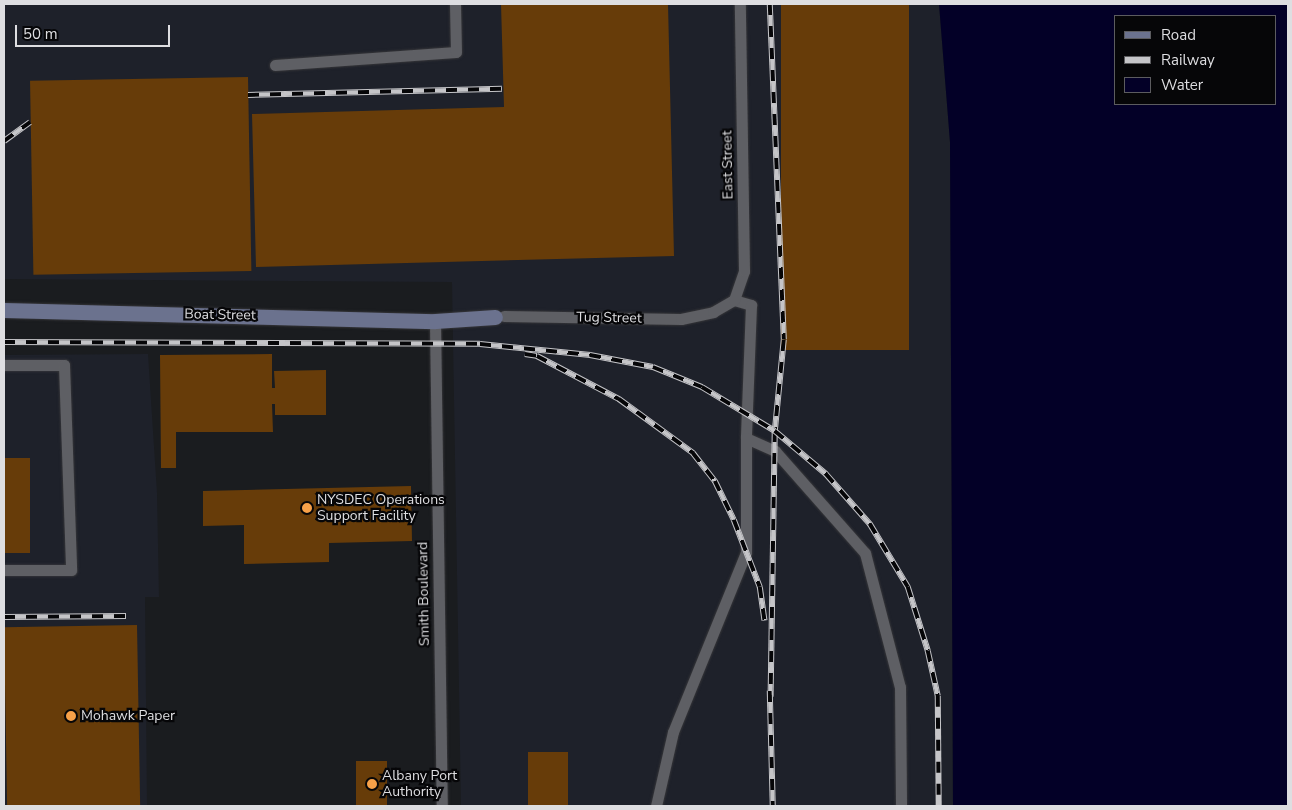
<!DOCTYPE html>
<style>
body{margin:0}
#map{position:relative;width:1292px;height:810px;overflow:hidden;background:#1a1c1f;font-family:"Nunito Sans",sans-serif}
div>[style]{position:absolute}
.built>*{inset:0;background:#1e212a}
.water>*{inset:0;background:#030027}
.building>*{inset:0;background:#673c09;transform-origin:0 0}
.roads{filter:drop-shadow(0 0 1px #363639) drop-shadow(0 0 1px #363639)}
.lane>*{height:11px;margin:-5.5px;padding:0 5.5px;transform-origin:5.5px;border-radius:5.5px;background:#5e5f64}
.secondary>*{height:15px;margin:-7.5px;padding:0 7.5px;transform-origin:7.5px;border-radius:7.5px;background:#6b728e}
.rail>*{height:5.5px;margin-top:-2.75px;transform-origin:0;background:repeating-linear-gradient(90deg,#060608 0 11px,#c5c5c8 0 22px);box-sizing:border-box;border-block:1px solid #c5c5c8}
.dots>*{width:14px;height:14px;translate:-50% -50%;box-sizing:border-box;border:2px solid #060608;border-radius:50%}
span{translate:-50% -50%;white-space:nowrap;text-align:center;line-height:1.15;-webkit-text-stroke:4.5px #060608;paint-order:stroke}
.street-label{font-size:14px;color:#dedee1}
.poi-label{font-size:14px;color:#dedee1}
.left{translate:0 -50%;text-align:left}
.frame{position:absolute;inset:0;border:5px solid #dedee1;pointer-events:none}
.legend{position:absolute;left:1114px;top:15px;width:162px;height:90px;box-sizing:border-box;background:#060608;border:1px solid #5c5c5f;margin:0;padding:6px 9px;list-style:none;font-size:15px;color:#dedee1}
.legend li{display:flex;align-items:center;gap:10px;height:25px}
.legend b{width:25px;border:1px solid #5c5c5f}
.scale{position:absolute;left:15px;top:25px;width:155px;height:22px;box-sizing:border-box;border:2px solid #dedee1;border-top:0;padding-left:6px;font-size:15px;line-height:18px;white-space:nowrap;color:#dedee1;-webkit-text-stroke:4px #060608;paint-order:stroke}
</style>
<div id="map">
<div class="built">
<div style="clip-path:polygon(4px 4px,939px 4px,950px 142px,953px 806px,461px 806px,452px 282px,4px 279px)"></div>
<div style="clip-path:polygon(148px 354px,157px 493px,159px 597px,145px 597px,147px 806px,4px 806px,4px 355px)"></div>
</div>
<div class="water">
<div style="clip-path:polygon(evenodd,939px 4px,1288px 4px,1288px 806px,953px 806px,950px 142px,939px 4px,1116px 16px,1276px 16px,1276px 104px,1116px 104px,1116px 16px)"></div>
</div>
<div class="building">
<div style="clip-path:polygon(501px 4px,668px 4px,674px 256px,256px 267px,252px 114px,504px 107px)"></div>
<div style="left:781px;top:4px;width:128px;height:346px"></div>
<div style="left:248px;top:77px;width:194px;height:218px;rotate:89deg"></div>
<div style="clip-path:polygon(272px 354px,272px 388px,275px 388px,274px 371px,326px 370px,326px 415px,275px 415px,275px 404px,272px 404px,273px 432px,176px 432px,176px 468px,161px 468px,160px 355px)"></div>
<div style="left:4px;top:458px;width:26px;height:95px"></div>
<div style="clip-path:polygon(411px 486px,412px 541px,329px 543px,329px 562px,244px 564px,244px 525px,203px 526px,203px 491px)"></div>
<div style="left:137px;top:625px;width:181px;height:133px;rotate:89deg"></div>
<div style="left:528px;top:752px;width:40px;height:54px"></div>
<div style="left:356px;top:761px;width:31px;height:45px"></div>
</div>
<div class="roads">
<div class="lane">
<div style="left:275px;top:65px;width:181px;rotate:-4.1deg"></div>
<div style="left:456px;top:52px;width:48px;rotate:-91.2deg"></div>
<div style="left:734px;top:300px;width:18px;rotate:16deg"></div>
<div style="left:751px;top:305px;width:133px;rotate:92.2deg"></div>
<div style="left:746px;top:438px;width:32px;rotate:24deg"></div>
<div style="left:775px;top:451px;width:136px;rotate:48.6deg"></div>
<div style="left:865px;top:553px;width:138px;rotate:75.4deg"></div>
<div style="left:900px;top:687px;width:119px;rotate:89.5deg"></div>
<div style="left:504px;top:316px;width:177px;rotate:1deg"></div>
<div style="left:681px;top:319px;width:33px;rotate:-12deg"></div>
<div style="left:713px;top:312px;width:24px;rotate:-30deg"></div>
<div style="left:734px;top:300px;width:31px;rotate:-71deg"></div>
<div style="left:744px;top:271px;width:267px;rotate:-90.9deg"></div>
<div style="left:435px;top:321px;width:485px;rotate:89.2deg"></div>
<div style="left:4px;top:365px;width:60px"></div>
<div style="left:64px;top:365px;width:205px;rotate:88deg"></div>
<div style="left:71px;top:570px;width:67px;rotate:180deg"></div>
<div style="left:656px;top:806px;width:76px;rotate:-77.1deg"></div>
<div style="left:673px;top:732px;width:194px;rotate:-67.9deg"></div>
<div style="left:746px;top:552px;width:114px;rotate:-90deg"></div>
</div>
<div class="secondary">
<div style="left:4px;top:310px;width:431px;rotate:1.5deg"></div>
<div style="left:435px;top:321px;width:60px;rotate:-3.8deg"></div>
</div>
</div>
<div class="rail">
<div style="left:770px;top:4px;width:336px;rotate:87.6deg"></div>
<div style="left:784px;top:340px;width:91px;rotate:95.6deg"></div>
<div style="left:775px;top:431px;width:266px;rotate:90.9deg"></div>
<div style="left:248px;top:95px;width:254px;rotate:-1.4deg"></div>
<div style="left:4px;top:141px;width:32px;rotate:-36deg"></div>
<div style="left:4px;top:342px;width:476px;rotate:0.2deg"></div>
<div style="left:480px;top:344px;width:111px;rotate:5.7deg"></div>
<div style="left:590px;top:355px;width:64px;rotate:10.8deg"></div>
<div style="left:653px;top:367px;width:53px;rotate:22.2deg"></div>
<div style="left:702px;top:387px;width:85px;rotate:31.1deg"></div>
<div style="left:775px;top:431px;width:67px;rotate:40.1deg"></div>
<div style="left:826px;top:474px;width:67px;rotate:48.7deg"></div>
<div style="left:870px;top:524px;width:74px;rotate:58.9deg"></div>
<div style="left:908px;top:587px;width:67px;rotate:72.6deg"></div>
<div style="left:928px;top:651px;width:46px;rotate:77.5deg"></div>
<div style="left:938px;top:696px;width:110px;rotate:89.5deg"></div>
<div style="left:525px;top:354px;width:12px;rotate:9deg"></div>
<div style="left:537px;top:356px;width:93px;rotate:27.7deg"></div>
<div style="left:619px;top:399px;width:92px;rotate:36.1deg"></div>
<div style="left:693px;top:453px;width:36px;rotate:52deg"></div>
<div style="left:715px;top:481px;width:43px;rotate:64deg"></div>
<div style="left:734px;top:520px;width:72px;rotate:68.8deg"></div>
<div style="left:760px;top:587px;width:34px;rotate:82deg"></div>
<div style="left:4px;top:617px;width:122px;rotate:-0.5deg"></div>
<div style="left:770px;top:691px;width:115px;rotate:88.5deg"></div>
</div>
<div class="dots">
<div style="left:307px;top:508px;background:#f7a149"></div>
<div style="left:71px;top:716px;background:#f7a149"></div>
<div style="left:372px;top:784px;background:#f7a149"></div>
</div>
<div class="street-label">
<span style="left:728px;top:165px;rotate:-91deg">East Street</span>
<span style="left:220px;top:315px;rotate:1deg">Boat Street</span>
<span style="left:609px;top:318px;rotate:1deg">Tug Street</span>
<span style="left:424px;top:594px;rotate:-91deg">Smith Boulevard</span>
</div>
<div class="poi-label">
<span class="left" style="left:317px;top:508px">NYSDEC Operations<br>Support Facility</span>
<span class="left" style="left:81px;top:716px">Mohawk Paper</span>
<span class="left" style="left:382px;top:784px">Albany Port<br>Authority</span>
</div>
<div class="frame"></div>
<ul class="legend">
<li><b style="height:6px;background:#6b728e"></b>Road</li>
<li><b style="height:6px;background:#c5c5c8"></b>Railway</li>
<li><b style="height:14px;background:#030027"></b>Water</li>
</ul>
<div class="scale">50 m</div>
</div>
